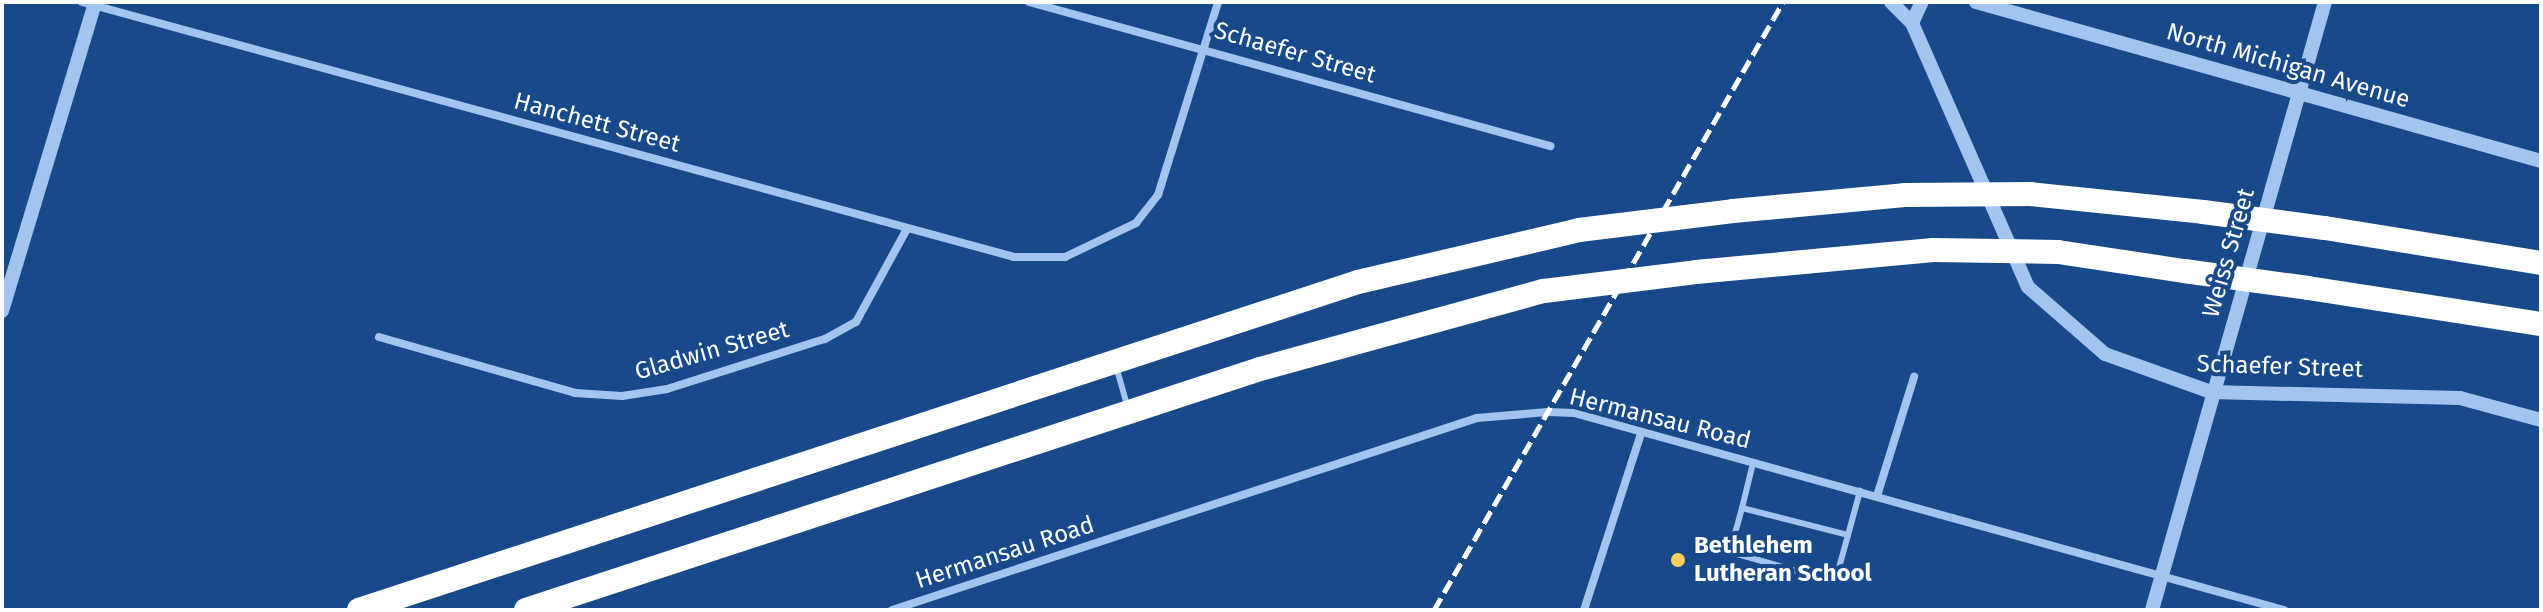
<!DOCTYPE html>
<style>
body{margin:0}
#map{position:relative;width:2543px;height:612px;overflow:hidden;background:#184a8b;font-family:"Fira Sans",sans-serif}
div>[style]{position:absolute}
.service>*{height:6px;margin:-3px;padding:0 3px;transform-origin:3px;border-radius:3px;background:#a2c4ee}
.minor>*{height:8px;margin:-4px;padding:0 4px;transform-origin:4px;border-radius:4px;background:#a2c4ee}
.tertiary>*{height:14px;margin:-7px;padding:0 7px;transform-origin:7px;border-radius:7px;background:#a2c4ee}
.motorway>*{height:24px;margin:-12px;padding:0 12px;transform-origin:12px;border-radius:12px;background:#fff}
.rail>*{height:5px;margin-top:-2.5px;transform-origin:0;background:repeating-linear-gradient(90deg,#fff 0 14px,transparent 0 20px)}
.motorway-bridge>*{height:24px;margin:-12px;padding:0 12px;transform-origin:12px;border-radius:12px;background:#fff}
.dots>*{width:22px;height:22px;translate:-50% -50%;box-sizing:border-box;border:4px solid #184a8b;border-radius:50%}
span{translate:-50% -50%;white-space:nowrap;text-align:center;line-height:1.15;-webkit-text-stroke:8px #184a8b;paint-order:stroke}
.street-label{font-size:24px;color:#fff}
.poi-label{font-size:24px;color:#fff;font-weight:700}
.left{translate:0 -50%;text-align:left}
.frame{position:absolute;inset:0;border:4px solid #fff;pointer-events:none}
</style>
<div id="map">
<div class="service">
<div style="left:1116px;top:366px;width:41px;rotate:74.2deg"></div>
<div style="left:1753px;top:463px;width:46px;rotate:103.7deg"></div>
<div style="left:1742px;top:508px;width:109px;rotate:14.3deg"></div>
<div style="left:1848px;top:535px;width:46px;rotate:-74.7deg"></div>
<div style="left:1742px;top:508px;width:46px;rotate:105.3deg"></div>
<div style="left:1730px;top:552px;width:109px;rotate:15.9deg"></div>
<div style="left:1835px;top:582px;width:49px;rotate:-74.5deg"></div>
</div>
<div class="minor">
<div style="left:82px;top:2px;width:966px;rotate:15.3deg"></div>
<div style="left:1014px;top:257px;width:51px"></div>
<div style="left:1065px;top:257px;width:79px;rotate:-25.6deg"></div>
<div style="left:1136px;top:223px;width:36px;rotate:-52deg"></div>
<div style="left:1158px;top:195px;width:202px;rotate:-72.7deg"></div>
<div style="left:1029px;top:2px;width:541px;rotate:15.45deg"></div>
<div style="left:379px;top:337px;width:204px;rotate:15.9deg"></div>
<div style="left:575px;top:393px;width:47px;rotate:3.7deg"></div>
<div style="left:622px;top:396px;width:46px;rotate:-8.8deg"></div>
<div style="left:667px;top:389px;width:166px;rotate:-17.6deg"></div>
<div style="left:825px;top:339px;width:35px;rotate:-29deg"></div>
<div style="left:856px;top:322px;width:106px;rotate:-61.3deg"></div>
<div style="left:1877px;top:496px;width:125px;rotate:-72.7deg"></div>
<div style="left:892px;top:610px;width:616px;rotate:-18.17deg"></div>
<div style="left:1477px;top:418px;width:71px;rotate:-4.8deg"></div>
<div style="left:1548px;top:412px;width:26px;rotate:2deg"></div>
<div style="left:1574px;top:413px;width:737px;rotate:15.51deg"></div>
<div style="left:1584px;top:610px;width:186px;rotate:-72.1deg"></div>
</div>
<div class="tertiary">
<div style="left:1891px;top:2px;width:30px;rotate:45deg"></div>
<div style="left:1912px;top:23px;width:288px;rotate:66.3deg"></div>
<div style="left:2028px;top:287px;width:102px;rotate:41deg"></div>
<div style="left:2105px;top:354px;width:113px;rotate:19.7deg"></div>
<div style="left:2211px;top:392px;width:249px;rotate:1.4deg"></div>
<div style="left:2460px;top:398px;width:84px;rotate:15.2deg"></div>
<div style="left:1976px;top:2px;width:587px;rotate:15.72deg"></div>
<div style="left:1912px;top:23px;width:23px;rotate:-65deg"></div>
<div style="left:2px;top:311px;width:323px;rotate:-73.2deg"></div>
<div style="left:2152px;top:610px;width:632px;rotate:-74.12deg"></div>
</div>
<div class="motorway">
<div style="left:2030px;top:194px;width:174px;rotate:5.9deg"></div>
<div style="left:1733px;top:211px;width:172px;rotate:-5.3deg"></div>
<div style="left:2325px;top:228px;width:219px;rotate:9.2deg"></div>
<div style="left:2058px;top:252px;width:127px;rotate:8.6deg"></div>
<div style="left:1696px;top:272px;width:238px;rotate:-5.3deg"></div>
<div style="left:2308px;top:288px;width:236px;rotate:8.8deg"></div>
<div style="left:359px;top:610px;width:1051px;rotate:-18.18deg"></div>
<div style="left:1358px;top:282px;width:227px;rotate:-13.2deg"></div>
<div style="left:526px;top:610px;width:773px;rotate:-18.18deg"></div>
<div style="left:1260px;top:369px;width:295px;rotate:-15.4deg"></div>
</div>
<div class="rail">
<div style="left:1434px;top:610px;width:701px;rotate:-60.14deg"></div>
</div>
<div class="motorway-bridge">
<div style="left:1904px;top:195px;width:126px;rotate:-0.5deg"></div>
<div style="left:2203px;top:212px;width:123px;rotate:7.5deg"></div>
<div style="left:1579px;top:230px;width:155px;rotate:-7deg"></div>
<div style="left:1933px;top:250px;width:125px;rotate:0.9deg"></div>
<div style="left:2184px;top:271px;width:125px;rotate:7.8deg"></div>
<div style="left:1544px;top:291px;width:153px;rotate:-7.1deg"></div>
</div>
<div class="dots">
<div style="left:1678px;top:560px;background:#ffd15f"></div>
</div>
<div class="street-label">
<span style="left:1295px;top:53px;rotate:16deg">Schaefer Street</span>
<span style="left:2288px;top:66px;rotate:16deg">North Michigan Avenue</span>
<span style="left:597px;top:123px;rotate:15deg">Hanchett Street</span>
<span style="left:2229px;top:253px;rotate:-74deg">Weiss Street</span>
<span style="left:712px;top:351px;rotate:-16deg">Gladwin Street</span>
<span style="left:2280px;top:367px;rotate:2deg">Schaefer Street</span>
<span style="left:1660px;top:419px;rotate:14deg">Hermansau Road</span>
<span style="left:1005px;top:553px;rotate:-18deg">Hermansau Road</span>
</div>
<div class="poi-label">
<span class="left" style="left:1694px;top:560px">Bethlehem<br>Lutheran School</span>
</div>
<div class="frame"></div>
</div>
